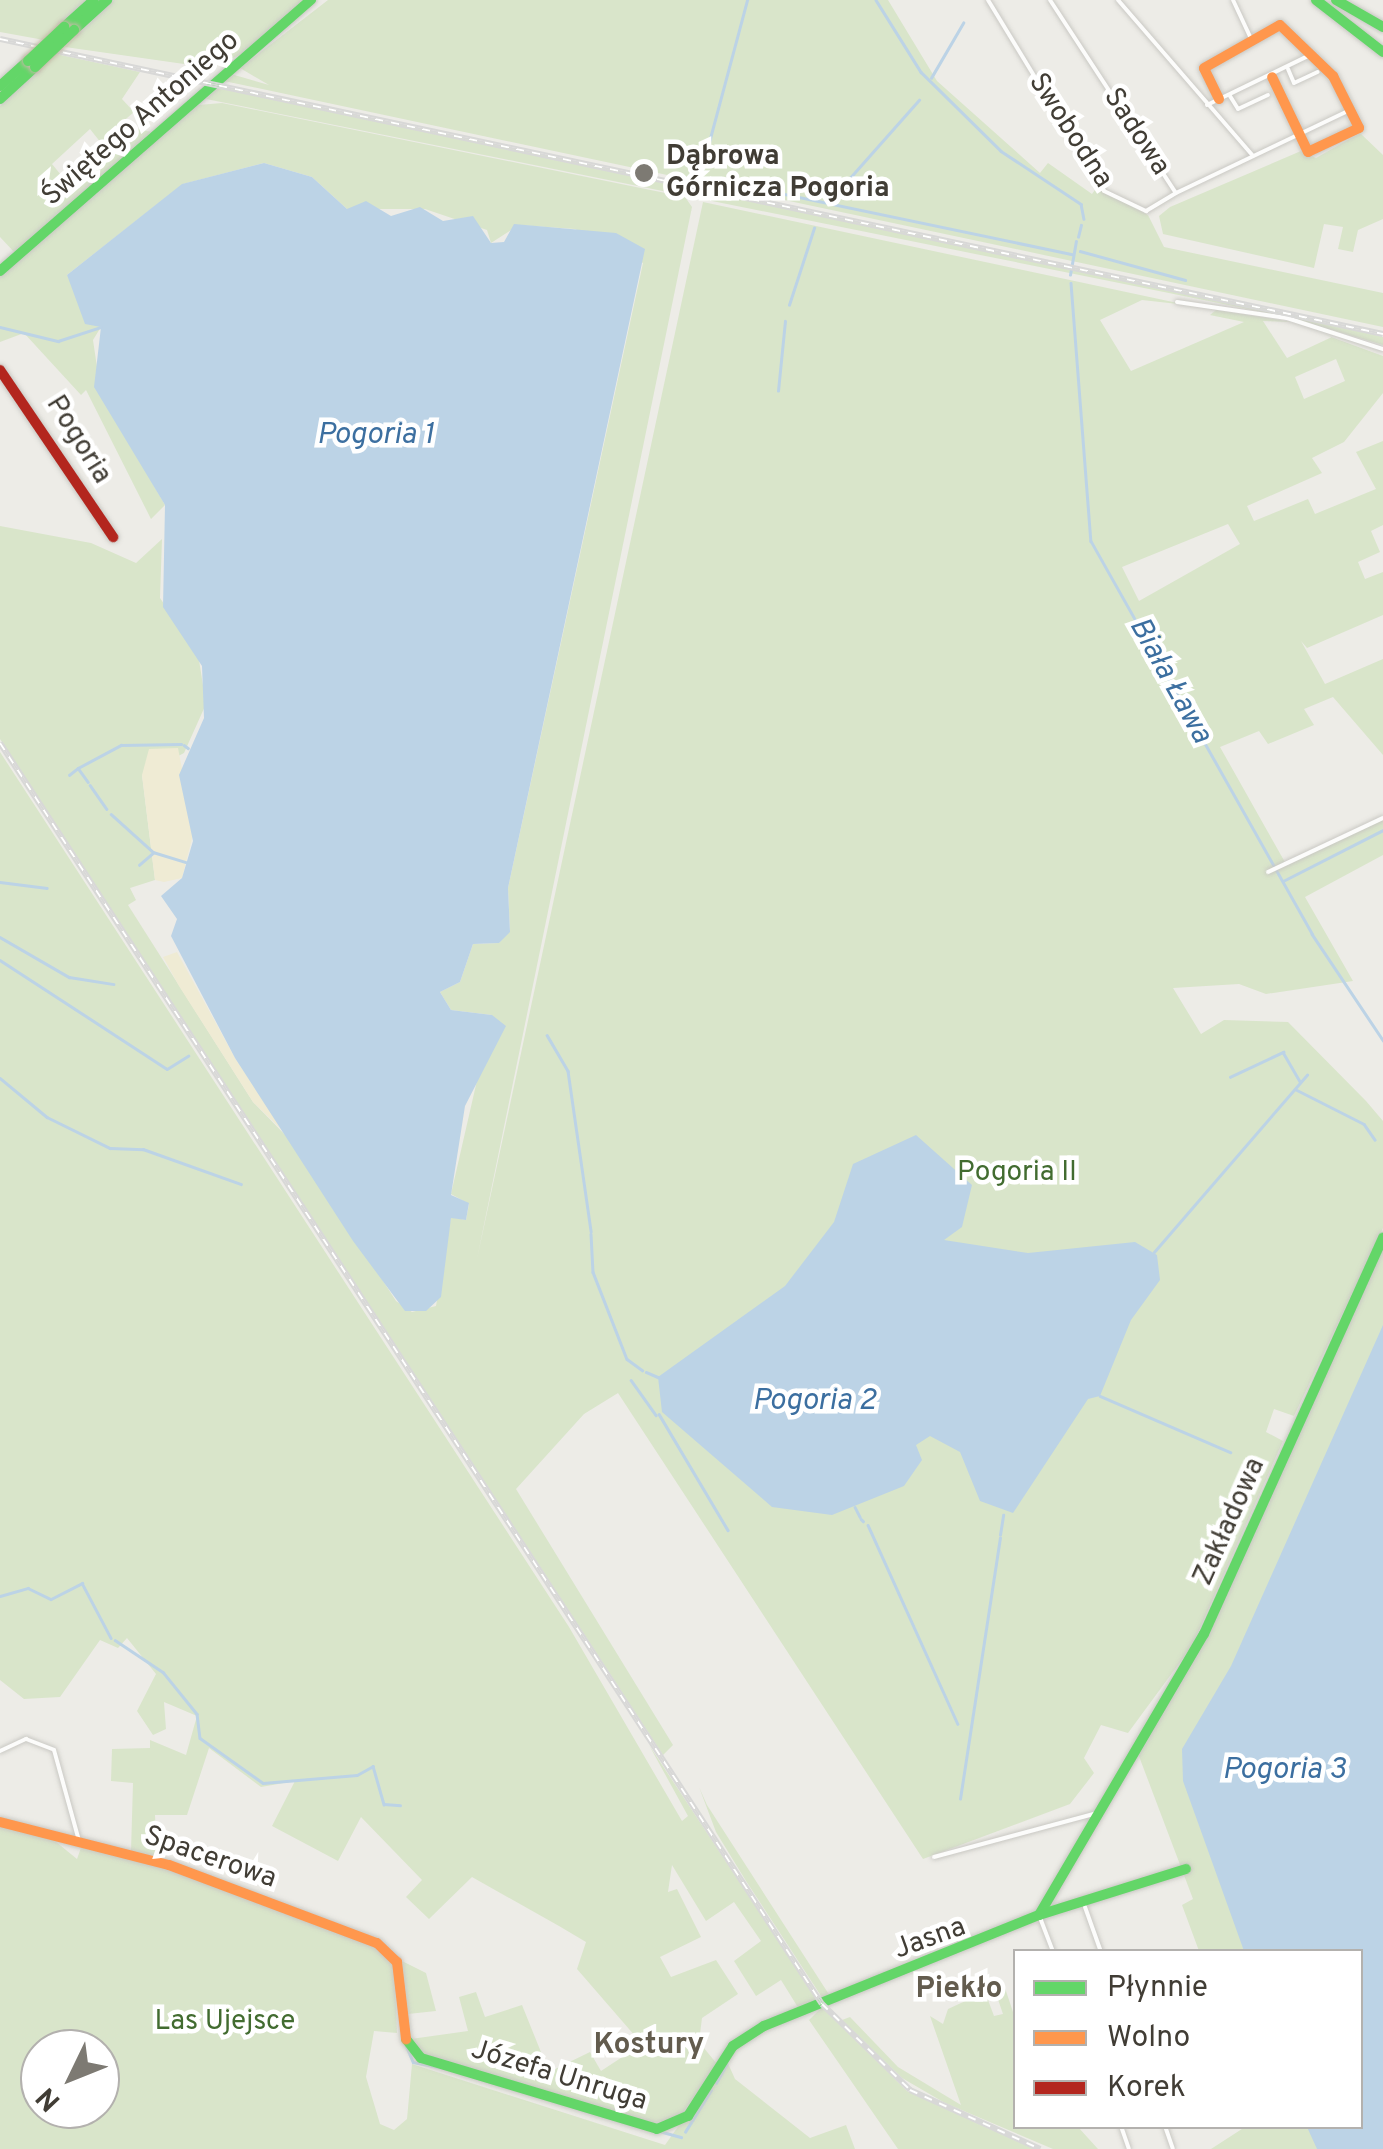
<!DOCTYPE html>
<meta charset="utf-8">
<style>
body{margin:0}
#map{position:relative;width:1383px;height:2149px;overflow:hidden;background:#edece7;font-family:Overpass,sans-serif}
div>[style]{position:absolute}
.green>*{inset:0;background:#d9e5ca}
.sand>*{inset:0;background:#efebd4}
.water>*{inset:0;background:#bcd3e6}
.stream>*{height:2.5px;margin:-1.25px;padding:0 1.25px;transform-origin:1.25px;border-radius:1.25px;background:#bcd3e6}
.roads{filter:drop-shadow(0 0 2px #c9c8c3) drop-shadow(0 0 2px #c9c8c3)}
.street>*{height:4px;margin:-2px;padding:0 2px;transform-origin:2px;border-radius:2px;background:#fcfcfb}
.fast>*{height:10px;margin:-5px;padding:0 5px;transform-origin:5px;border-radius:5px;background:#63d668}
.slow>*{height:10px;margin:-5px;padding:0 5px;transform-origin:5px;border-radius:5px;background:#ff974d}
.jam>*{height:10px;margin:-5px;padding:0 5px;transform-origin:5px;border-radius:5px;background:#b3261e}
.rail>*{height:6px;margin-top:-3px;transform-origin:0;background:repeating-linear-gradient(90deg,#fff 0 8px,#d8d8d7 0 16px);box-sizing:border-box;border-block:2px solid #d8d8d7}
.bridges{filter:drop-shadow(0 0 2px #c2b9a6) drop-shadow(0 0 2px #c2b9a6)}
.fast-bridge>*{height:10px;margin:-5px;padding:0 5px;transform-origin:5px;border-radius:5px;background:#63d668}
.dots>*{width:28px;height:28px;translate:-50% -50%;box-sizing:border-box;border:5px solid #fff;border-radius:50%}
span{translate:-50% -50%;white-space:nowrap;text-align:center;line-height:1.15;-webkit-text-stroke:9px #fff;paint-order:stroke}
.street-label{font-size:28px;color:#413d35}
.poi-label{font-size:28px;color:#413d35;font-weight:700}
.left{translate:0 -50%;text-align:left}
.park-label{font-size:28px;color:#426c30}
.water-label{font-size:30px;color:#3c6fa0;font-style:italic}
.neighbourhood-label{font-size:30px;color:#635c4e;font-weight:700}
.legend{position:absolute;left:1013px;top:1949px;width:350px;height:180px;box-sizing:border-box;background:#fff;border:2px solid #b3b1ae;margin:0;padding:12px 18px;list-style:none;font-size:30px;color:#413d35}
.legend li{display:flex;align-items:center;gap:20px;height:50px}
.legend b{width:50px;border:2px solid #b3b1ae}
.north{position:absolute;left:20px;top:2029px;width:100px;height:100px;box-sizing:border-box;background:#fff;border:2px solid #b3b1ae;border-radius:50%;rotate:227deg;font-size:28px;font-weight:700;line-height:40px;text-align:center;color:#413d35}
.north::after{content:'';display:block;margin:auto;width:35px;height:45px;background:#7d7a73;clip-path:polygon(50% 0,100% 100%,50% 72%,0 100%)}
</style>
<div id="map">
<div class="green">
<div style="clip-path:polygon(0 0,89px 0,44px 40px,0 32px)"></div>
<div style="clip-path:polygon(114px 0,306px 0,250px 50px,212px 68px,65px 47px)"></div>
<div style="clip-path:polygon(328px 0,888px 0,937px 81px,1040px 173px,1048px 163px,1092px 194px,1097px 187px,1148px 215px,1164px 247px,1383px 293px,1383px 327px,224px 81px,231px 74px,269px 85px,240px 68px)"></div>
<div style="clip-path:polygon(evenodd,56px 54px,140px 72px,122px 99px,134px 112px,120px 124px,151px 132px,15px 253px,0 237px,0 106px,56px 54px,90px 129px,109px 153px,70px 186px,52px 164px,90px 129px)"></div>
<div style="clip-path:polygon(219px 86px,1269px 309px,1383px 337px,1383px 345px,1288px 317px,206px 99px)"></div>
<div style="clip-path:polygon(evenodd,222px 103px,685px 197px,692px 207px,477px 1259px,703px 202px,1187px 305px,1142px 300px,1100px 320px,1131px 371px,1244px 322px,1210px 315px,1216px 310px,1292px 322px,1263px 321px,1287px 358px,1332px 337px,1323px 334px,1383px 356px,1383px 393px,1344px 442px,1312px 458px,1322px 473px,1247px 506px,1254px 521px,1308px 499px,1315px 514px,1376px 489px,1356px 452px,1383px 441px,1383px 525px,1371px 531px,1380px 552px,1358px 562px,1365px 579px,1383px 572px,1383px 615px,1307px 648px,1301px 641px,1325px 684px,1383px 659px,1383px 755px,1333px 697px,1304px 709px,1314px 725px,1268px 744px,1259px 731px,1220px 747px,1286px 864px,1383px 820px,1383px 855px,1305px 897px,1353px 981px,1266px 994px,1239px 984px,1173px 988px,1201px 1034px,1224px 1020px,1288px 1022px,1366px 1101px,1383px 1121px,1383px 1228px,1294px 1416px,1274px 1409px,1266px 1432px,1283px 1441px,1192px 1646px,1128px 1733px,1101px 1725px,1084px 1758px,1094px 1773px,1070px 1804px,923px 1859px,618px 1393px,584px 1414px,516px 1489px,673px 1745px,663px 1755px,0 739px,0 526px,91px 543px,136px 563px,162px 539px,160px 598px,198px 654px,206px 704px,184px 753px,142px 775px,155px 880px,130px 888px,136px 900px,128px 905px,253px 1102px,296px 1146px,396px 1301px,412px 1312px,436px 1306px,451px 1217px,466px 1220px,469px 1204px,451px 1194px,492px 1015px,451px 1010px,440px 992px,460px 982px,473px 944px,499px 943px,510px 930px,508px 888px,643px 263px,575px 229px,519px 225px,491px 243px,487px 230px,425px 209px,347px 209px,312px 177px,264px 163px,183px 184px,67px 275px,101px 327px,93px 340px,101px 394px,165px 505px,151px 519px,86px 390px,81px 395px,24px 333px,0 342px,0 275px,198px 105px,222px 103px,1336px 359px,1345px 381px,1304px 399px,1295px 377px,1336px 359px,222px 103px,1228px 524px,1240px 544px,1139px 601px,1122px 567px,1228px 524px)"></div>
<div style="clip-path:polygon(1360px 133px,1383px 155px,1383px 219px,1358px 230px,1353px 252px,1338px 249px,1343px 227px,1324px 224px,1314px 268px,1163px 234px,1159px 216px,1170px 207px,1301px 151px,1316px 158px)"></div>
<div style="clip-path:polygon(0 752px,569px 1627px,682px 1821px,688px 1816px,649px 1745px,818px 2001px,799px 2009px,781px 1980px,756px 1996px,734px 1961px,761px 1941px,734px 1902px,706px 1921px,672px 1865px,668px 1892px,677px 1889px,701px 1937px,660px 1957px,671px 1977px,716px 1960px,738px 1994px,702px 2018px,699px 2042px,717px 2064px,680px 2117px,648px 2124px,421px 2053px,411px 2039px,468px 2031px,459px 1997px,476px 1992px,485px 2017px,522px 2005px,549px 2072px,590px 2052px,601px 2071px,642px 2044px,577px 1969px,586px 1942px,559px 1926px,472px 1877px,429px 1919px,406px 1897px,422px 1880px,361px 1817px,338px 1861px,272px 1826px,295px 1781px,261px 1787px,209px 1748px,187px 1815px,155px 1815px,157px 1858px,131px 1851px,133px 1783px,111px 1781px,112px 1749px,150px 1748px,150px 1740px,186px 1755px,197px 1716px,164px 1702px,166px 1729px,153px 1735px,137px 1711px,156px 1674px,127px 1638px,118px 1648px,100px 1640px,60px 1697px,24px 1699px,0 1680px)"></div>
<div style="clip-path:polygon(1383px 1243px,1383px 2149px,1211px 2149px,1245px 2127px,1360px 2126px,1360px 1952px,1199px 1951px,1182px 1905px,1193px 1899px,1137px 1751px,1196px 1653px)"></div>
<div style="clip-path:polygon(699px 1787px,707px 1805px,830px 1996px,823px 1999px,746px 1881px,716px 1832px)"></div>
<div style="clip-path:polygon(evenodd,0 1825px,50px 1837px,77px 1859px,82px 1845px,194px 1876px,382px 1948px,394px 1959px,397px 2033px,374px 2031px,366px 2077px,380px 2124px,394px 2130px,407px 2119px,412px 2064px,665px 2145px,726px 2059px,735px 2079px,810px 2138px,846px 2125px,855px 2149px,0 2149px,0 1825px,40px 2049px,100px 2049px,100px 2109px,40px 2109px,40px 2049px)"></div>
<div style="clip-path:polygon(402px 1961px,426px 1973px,436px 2011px,408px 2014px)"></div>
<div style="clip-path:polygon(1003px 1982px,1015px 2018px,1016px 2126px,1078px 2127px,1098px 2149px,1053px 2149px,945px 2103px,902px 2078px,842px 2020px,850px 2017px,898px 2067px,961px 2105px,930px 2016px,943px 2024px,948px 2009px,985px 1992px,994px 2016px,1003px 2014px,993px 1985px)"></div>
<div style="clip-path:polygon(822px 2007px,907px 2091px,1035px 2149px,898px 2149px,809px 2020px)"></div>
</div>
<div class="sand">
<div style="clip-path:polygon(178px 748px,194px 831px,182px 878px,164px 882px,155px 880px,142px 775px,149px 749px)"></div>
<div style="clip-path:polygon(177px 952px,235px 1058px,285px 1133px,253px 1102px,179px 986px,163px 957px)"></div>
</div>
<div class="water">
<div style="clip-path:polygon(264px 163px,312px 177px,347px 209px,366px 201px,391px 216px,420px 207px,443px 221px,473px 216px,491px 243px,504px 242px,514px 224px,616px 233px,645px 249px,508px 888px,510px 932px,499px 943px,473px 944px,460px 982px,440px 992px,451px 1010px,492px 1015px,506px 1026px,465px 1106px,451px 1195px,469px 1203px,466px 1220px,451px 1218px,441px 1297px,426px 1311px,405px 1311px,353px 1241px,235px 1058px,171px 936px,177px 919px,161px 896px,182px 878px,193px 841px,179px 775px,204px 718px,202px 666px,163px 607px,165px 505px,94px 387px,101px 327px,85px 324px,67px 275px,182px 184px)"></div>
<div style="clip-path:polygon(916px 1135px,972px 1185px,962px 1227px,944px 1240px,1028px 1253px,1135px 1242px,1157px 1255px,1160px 1280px,1131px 1320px,1100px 1396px,1088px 1399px,1013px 1513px,980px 1501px,960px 1452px,930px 1436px,916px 1445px,922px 1460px,904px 1486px,832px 1515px,772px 1507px,662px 1412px,658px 1377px,785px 1286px,834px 1222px,853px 1164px)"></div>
<div style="clip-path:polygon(1383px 1325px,1383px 2149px,1317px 2149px,1307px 2127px,1360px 2126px,1360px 1952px,1244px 1951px,1183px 1781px,1182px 1749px,1231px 1666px)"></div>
</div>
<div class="stream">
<div style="left:876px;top:0;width:85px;rotate:58deg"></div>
<div style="left:921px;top:72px;width:112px;rotate:44.6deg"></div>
<div style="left:1001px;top:151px;width:96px;rotate:33.5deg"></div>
<div style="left:1081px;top:204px;width:15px;rotate:79deg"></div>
<div style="left:931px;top:78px;width:64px;rotate:-59.8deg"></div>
<div style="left:701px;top:172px;width:178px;rotate:-75deg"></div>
<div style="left:741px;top:185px;width:338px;rotate:11.8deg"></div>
<div style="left:832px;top:198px;width:131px;rotate:-48.4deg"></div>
<div style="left:1078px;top:237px;width:12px;rotate:-76deg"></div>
<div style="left:1080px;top:251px;width:109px;rotate:15.4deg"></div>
<div style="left:1070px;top:275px;width:34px;rotate:-80deg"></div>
<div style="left:1071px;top:283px;width:259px;rotate:85.6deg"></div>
<div style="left:1091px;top:541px;width:451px;rotate:60.6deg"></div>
<div style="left:1312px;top:934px;width:128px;rotate:56.2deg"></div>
<div style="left:789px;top:305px;width:81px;rotate:-72deg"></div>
<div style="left:0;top:327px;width:60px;rotate:13.6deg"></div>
<div style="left:58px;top:341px;width:45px;rotate:-18deg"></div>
<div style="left:778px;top:391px;width:70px;rotate:-84.3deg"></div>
<div style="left:184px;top:745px;width:5px;rotate:37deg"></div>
<div style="left:78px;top:768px;width:49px;rotate:-28.1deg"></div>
<div style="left:121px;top:745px;width:60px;rotate:-1deg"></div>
<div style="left:69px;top:775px;width:11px;rotate:-38deg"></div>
<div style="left:78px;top:768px;width:17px;rotate:54deg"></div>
<div style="left:90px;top:785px;width:29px;rotate:55deg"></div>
<div style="left:111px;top:814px;width:57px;rotate:42.1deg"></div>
<div style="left:153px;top:852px;width:34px;rotate:17deg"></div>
<div style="left:139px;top:865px;width:18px;rotate:-41deg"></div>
<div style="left:1283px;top:881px;width:112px;rotate:-27deg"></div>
<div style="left:0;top:882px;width:47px;rotate:7.3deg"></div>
<div style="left:0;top:937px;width:80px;rotate:30.1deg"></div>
<div style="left:69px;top:977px;width:45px;rotate:9deg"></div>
<div style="left:0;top:960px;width:199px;rotate:33.1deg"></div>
<div style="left:167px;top:1069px;width:25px;rotate:-32deg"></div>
<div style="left:547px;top:1035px;width:42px;rotate:59.7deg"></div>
<div style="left:568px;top:1071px;width:162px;rotate:81.8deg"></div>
<div style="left:1230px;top:1077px;width:59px;rotate:-25.3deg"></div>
<div style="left:1283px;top:1052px;width:34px;rotate:60deg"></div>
<div style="left:0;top:1078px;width:61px;rotate:39.7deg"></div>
<div style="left:47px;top:1117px;width:70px;rotate:26.2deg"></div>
<div style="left:110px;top:1148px;width:33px;rotate:2deg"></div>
<div style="left:143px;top:1149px;width:104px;rotate:19.7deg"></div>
<div style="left:1295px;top:1089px;width:77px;rotate:26.9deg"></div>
<div style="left:1364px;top:1124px;width:19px;rotate:55deg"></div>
<div style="left:591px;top:1234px;width:38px;rotate:87deg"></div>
<div style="left:593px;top:1272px;width:93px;rotate:68.7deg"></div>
<div style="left:627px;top:1359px;width:19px;rotate:36deg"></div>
<div style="left:1154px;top:1252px;width:234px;rotate:-49.2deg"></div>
<div style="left:646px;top:1372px;width:13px;rotate:23deg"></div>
<div style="left:631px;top:1380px;width:43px;rotate:54.5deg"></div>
<div style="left:1100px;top:1396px;width:142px;rotate:23.3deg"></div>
<div style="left:659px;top:1414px;width:135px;rotate:59.3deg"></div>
<div style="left:855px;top:1507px;width:11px;rotate:63deg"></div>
<div style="left:861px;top:1519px;width:3px;rotate:45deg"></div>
<div style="left:868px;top:1525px;width:218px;rotate:65.7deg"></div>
<div style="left:1000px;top:1535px;width:20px;rotate:-81deg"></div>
<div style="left:0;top:1596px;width:29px;rotate:-16deg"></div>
<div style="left:28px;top:1588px;width:25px;rotate:26deg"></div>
<div style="left:51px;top:1599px;width:35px;rotate:-27deg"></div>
<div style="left:82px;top:1583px;width:62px;rotate:62.2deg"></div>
<div style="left:115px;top:1640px;width:58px;rotate:33.7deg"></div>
<div style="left:163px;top:1672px;width:54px;rotate:51deg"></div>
<div style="left:197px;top:1714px;width:24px;rotate:83deg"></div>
<div style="left:200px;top:1738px;width:77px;rotate:35.5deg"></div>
<div style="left:263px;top:1783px;width:94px;rotate:-4.9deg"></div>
<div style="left:357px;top:1775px;width:18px;rotate:-29deg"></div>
<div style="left:373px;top:1766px;width:40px;rotate:74deg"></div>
<div style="left:384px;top:1804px;width:16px;rotate:4deg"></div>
<div style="left:960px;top:1799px;width:264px;rotate:-81.3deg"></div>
<div style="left:403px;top:2038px;width:26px;rotate:67deg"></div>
<div style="left:413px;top:2062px;width:36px;rotate:11deg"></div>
<div style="left:716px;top:2083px;width:21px;rotate:-61deg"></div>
<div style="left:580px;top:2109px;width:105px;rotate:15.5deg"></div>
<div style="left:685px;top:2132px;width:49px;rotate:-58.2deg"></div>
</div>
<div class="roads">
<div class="street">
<div style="left:988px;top:0;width:223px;rotate:58.7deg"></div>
<div style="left:1104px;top:191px;width:47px;rotate:25.5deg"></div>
<div style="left:1146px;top:211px;width:35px;rotate:-31deg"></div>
<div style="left:1050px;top:0;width:230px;rotate:56.9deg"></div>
<div style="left:1118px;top:0;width:206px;rotate:49.1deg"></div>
<div style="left:1233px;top:0;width:40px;rotate:65deg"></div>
<div style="left:1288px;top:69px;width:15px;rotate:67deg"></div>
<div style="left:1294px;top:83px;width:26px;rotate:-25deg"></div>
<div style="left:1230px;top:96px;width:15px;rotate:58deg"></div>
<div style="left:1238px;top:109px;width:33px;rotate:-25deg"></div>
<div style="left:1207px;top:105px;width:112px;rotate:-25.9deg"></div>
<div style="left:1176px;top:193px;width:191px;rotate:-25.5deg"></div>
<div style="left:1177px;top:302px;width:111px;rotate:8.3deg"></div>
<div style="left:1287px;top:318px;width:101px;rotate:17.9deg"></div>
<div style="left:1268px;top:872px;width:127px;rotate:-25.2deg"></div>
<div style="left:0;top:1751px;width:29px;rotate:-25deg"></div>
<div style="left:26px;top:1739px;width:30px;rotate:21deg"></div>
<div style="left:54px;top:1750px;width:94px;rotate:74.6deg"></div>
<div style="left:934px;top:1857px;width:169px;rotate:-15.1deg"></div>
<div style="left:1085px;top:1907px;width:48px;rotate:70.4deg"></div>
<div style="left:1039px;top:1915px;width:40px;rotate:69deg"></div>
<div style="left:1121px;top:2126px;width:24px;rotate:71deg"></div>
<div style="left:1165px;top:2126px;width:24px;rotate:71deg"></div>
</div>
<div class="fast">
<div style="left:1316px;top:0;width:85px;rotate:37.8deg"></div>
<div style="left:1336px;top:0;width:54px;rotate:29.9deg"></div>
<div style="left:64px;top:27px;width:40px;rotate:-42deg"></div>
<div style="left:74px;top:30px;width:45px;rotate:-42.3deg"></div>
<div style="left:0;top:86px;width:38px;rotate:-42deg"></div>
<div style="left:0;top:99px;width:47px;rotate:-42.4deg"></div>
<div style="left:0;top:271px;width:413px;rotate:-41.1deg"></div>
<div style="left:1039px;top:1915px;width:326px;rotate:-59.6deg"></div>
<div style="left:1204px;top:1634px;width:435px;rotate:-65.7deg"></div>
<div style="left:406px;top:2039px;width:24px;rotate:52deg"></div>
<div style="left:421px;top:2058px;width:246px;rotate:16.7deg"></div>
<div style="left:657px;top:2129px;width:34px;rotate:-23deg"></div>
<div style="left:688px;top:2116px;width:83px;rotate:-57.3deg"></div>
<div style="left:733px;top:2046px;width:37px;rotate:-33deg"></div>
<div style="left:764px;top:2026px;width:297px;rotate:-22deg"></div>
<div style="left:1039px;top:1915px;width:154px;rotate:-17.4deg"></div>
</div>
<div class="slow">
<div style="left:1219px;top:99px;width:34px;rotate:-116deg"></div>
<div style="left:1204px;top:68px;width:87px;rotate:-29.5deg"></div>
<div style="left:1280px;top:25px;width:74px;rotate:43.9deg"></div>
<div style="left:1333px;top:76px;width:58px;rotate:63.4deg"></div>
<div style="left:1359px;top:128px;width:56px;rotate:154.8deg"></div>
<div style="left:1308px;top:152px;width:83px;rotate:-115.6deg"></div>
<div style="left:0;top:1822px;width:174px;rotate:14.3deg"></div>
<div style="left:169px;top:1865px;width:222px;rotate:20.6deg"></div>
<div style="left:377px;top:1943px;width:28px;rotate:44deg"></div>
<div style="left:397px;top:1962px;width:78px;rotate:83.3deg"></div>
</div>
<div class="jam">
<div style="left:0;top:370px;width:202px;rotate:55.9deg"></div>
</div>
</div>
<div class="rail">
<div style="left:0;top:39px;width:1414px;rotate:12.04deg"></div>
<div style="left:0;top:743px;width:1505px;rotate:56.9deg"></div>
<div style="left:822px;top:2004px;width:123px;rotate:44.3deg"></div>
<div style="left:910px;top:2090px;width:143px;rotate:24.4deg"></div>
</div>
<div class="bridges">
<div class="fast-bridge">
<div style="left:28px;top:61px;width:50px;rotate:-43.4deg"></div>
<div style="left:35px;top:67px;width:54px;rotate:-43.5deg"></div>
</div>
</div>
<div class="dots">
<div style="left:644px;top:173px;background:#7d7a73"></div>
</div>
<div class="street-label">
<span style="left:141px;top:119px;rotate:-41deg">Świętego Antoniego</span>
<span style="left:1070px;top:131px;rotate:57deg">Swobodna</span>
<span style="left:1136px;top:132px;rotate:57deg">Sadowa</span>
<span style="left:78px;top:440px;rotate:58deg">Pogoria</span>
<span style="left:1230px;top:1522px;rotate:-66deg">Zakładowa</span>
<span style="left:210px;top:1858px;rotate:19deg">Spacerowa</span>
<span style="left:930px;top:1939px;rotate:-20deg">Jasna</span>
<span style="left:559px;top:2076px;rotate:17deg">Józefa Unruga</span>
</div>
<div class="poi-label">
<span class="left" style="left:666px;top:173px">Dąbrowa<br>Górnicza Pogoria</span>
</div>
<div class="park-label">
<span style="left:1017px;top:1173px">Pogoria II</span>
<span style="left:225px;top:2022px">Las Ujejsce</span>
</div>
<div class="water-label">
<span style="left:375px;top:436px">Pogoria 1</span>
<span style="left:1169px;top:681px;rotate:61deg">Biała Ława</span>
<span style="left:814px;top:1402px">Pogoria 2</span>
<span style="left:1284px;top:1771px">Pogoria 3</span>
</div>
<div class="neighbourhood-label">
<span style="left:959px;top:1990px">Piekło</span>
<span style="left:649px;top:2046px">Kostury</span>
</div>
<ul class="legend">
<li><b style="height:12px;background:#63d668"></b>Płynnie</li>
<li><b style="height:12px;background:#ff974d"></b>Wolno</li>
<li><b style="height:12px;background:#b3261e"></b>Korek</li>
</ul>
<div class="north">N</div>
</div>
